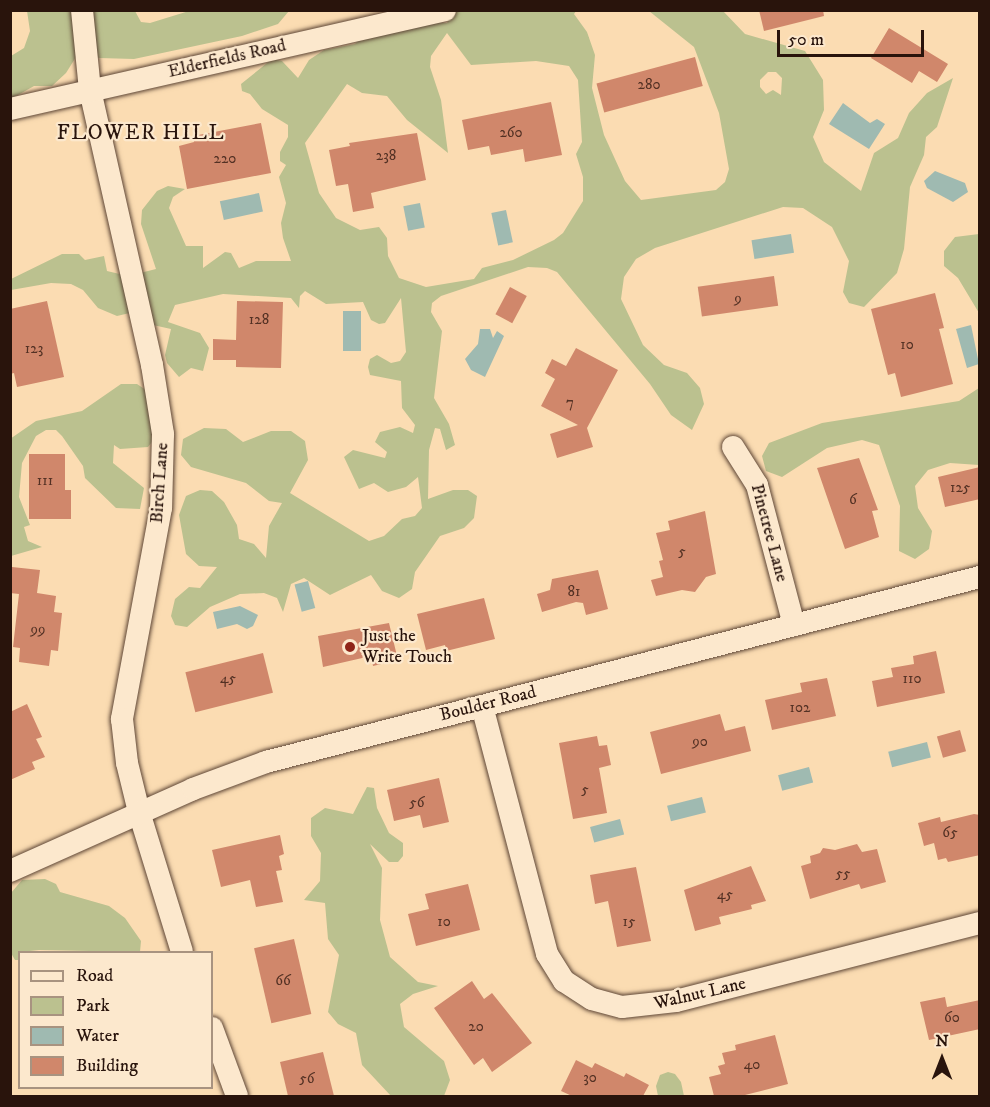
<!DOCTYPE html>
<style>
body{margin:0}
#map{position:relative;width:990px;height:1107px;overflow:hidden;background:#fbdcb2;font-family:"IM FELL DW Pica",serif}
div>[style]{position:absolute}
.green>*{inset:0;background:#bbc18f}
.water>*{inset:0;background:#9fbab1;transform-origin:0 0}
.building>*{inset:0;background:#d0876b;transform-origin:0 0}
.roads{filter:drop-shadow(0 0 2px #5e4636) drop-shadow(0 0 2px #5e4636)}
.minor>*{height:22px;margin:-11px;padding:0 11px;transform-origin:11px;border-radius:11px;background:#fce8cd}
.dots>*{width:16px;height:16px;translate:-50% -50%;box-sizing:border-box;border:3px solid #fce8cd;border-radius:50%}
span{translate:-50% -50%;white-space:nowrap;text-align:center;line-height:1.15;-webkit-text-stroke:4.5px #fce8cd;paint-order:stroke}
.number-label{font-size:15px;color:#533124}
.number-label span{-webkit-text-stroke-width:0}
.street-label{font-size:18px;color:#29140c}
.poi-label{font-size:18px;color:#29140c}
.left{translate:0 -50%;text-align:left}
.quarter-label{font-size:21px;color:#29140c;letter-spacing:1.5px}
.frame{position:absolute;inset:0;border:12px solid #29140c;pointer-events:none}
.legend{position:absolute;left:18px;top:951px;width:195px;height:138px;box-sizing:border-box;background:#fce8cd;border:2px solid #a89380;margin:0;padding:8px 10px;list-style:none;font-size:18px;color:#29140c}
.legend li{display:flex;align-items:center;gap:12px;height:30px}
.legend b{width:30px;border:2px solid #a89380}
.north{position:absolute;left:912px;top:1029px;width:60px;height:60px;-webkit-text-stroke:4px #fce8cd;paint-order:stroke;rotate:0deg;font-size:16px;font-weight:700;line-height:24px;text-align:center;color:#29140c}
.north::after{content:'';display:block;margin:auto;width:21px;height:27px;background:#29140c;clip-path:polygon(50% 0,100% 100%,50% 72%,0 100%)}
.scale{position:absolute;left:777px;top:30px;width:147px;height:27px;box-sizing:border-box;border:3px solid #29140c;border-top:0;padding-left:8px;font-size:18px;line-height:21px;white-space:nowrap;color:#29140c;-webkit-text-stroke:4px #fce8cd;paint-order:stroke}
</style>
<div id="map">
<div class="green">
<div style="clip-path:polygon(27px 11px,135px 11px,141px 22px,150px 23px,189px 11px,289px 11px,278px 24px,242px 36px,134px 59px,99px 58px,81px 49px,66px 73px,52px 86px,34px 86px,11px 99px,11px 56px,24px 48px,30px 31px)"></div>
<div style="clip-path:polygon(evenodd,453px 11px,576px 11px,574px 14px,587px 32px,595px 55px,592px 88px,604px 135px,625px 181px,641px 200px,716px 190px,725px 182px,729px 169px,719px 113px,694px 47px,649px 11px,723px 11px,745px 34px,805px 51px,823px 80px,824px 110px,813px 137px,824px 162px,861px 191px,874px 153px,898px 138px,909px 113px,927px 93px,953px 78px,937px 127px,926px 137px,924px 155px,910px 187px,904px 249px,897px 273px,864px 307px,849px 303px,843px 292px,849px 261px,832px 227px,803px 208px,783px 207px,655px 248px,636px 259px,624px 277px,621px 299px,643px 345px,664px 365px,687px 373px,700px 388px,704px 404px,692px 430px,671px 415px,650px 384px,557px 272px,547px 268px,528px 267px,441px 296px,432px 303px,431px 312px,442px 331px,434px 398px,449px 424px,455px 445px,446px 450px,440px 429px,435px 428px,429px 450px,428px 499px,453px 490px,468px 490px,477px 496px,474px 518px,464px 528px,440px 536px,415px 572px,412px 589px,399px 598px,382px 591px,371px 575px,330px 595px,304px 578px,291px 584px,283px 612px,277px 598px,264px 593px,240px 594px,210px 607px,187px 627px,175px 625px,171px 616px,175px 599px,189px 587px,200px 588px,217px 567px,199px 566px,186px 554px,179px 515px,186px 496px,200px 490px,212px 491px,224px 502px,237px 525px,239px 539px,254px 544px,266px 558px,269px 526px,282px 503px,269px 501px,246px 483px,191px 467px,181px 455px,183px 439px,204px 428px,226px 429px,243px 442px,271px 431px,291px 431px,305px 441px,308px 460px,290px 493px,369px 541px,384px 536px,402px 519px,415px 516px,422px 508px,418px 477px,406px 487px,388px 492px,374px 483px,359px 489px,344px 457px,353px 450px,385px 458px,387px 452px,375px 442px,380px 432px,400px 427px,413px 433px,415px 425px,402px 408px,401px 381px,370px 375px,368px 367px,370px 359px,377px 355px,391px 363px,400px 361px,406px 352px,401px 298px,385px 323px,379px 324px,371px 320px,363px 302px,326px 304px,305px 291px,300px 296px,299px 308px,291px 298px,223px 294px,175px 305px,168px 322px,200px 333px,209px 348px,203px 371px,191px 368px,179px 377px,167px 363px,165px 355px,171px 329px,153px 325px,134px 312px,117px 316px,98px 308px,83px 290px,71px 284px,51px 283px,11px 290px,11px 279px,62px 254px,79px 254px,85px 260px,104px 256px,107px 271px,128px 276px,156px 269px,141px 224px,142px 210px,157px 191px,168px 186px,185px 189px,173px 197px,169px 208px,186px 246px,203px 246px,203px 268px,225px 252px,231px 253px,239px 268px,256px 261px,291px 261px,283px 238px,281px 223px,286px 203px,279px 177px,286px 165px,280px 161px,280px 152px,288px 137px,288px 125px,262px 109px,250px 94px,242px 91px,241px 84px,272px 59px,282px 61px,298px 78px,309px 60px,324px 50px,355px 44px,364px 34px,424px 21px,447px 23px,453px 11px,447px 33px,471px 65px,536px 61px,569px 66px,578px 80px,582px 142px,576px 154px,583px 177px,583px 201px,563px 233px,554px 240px,513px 260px,482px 268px,474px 279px,426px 287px,399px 278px,388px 256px,387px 238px,379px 227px,360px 230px,336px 218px,319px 193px,305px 143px,347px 84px,362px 93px,387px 96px,407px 120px,448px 153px,441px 100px,430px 67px,431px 56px,447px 33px,453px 11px,768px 72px,776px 72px,782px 78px,781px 95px,773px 90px,766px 94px,760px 87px,760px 80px,768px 72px)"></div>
<div style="clip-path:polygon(979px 234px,980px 234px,979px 313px,958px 278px,944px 266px,944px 251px,955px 237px)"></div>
<div style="clip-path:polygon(121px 384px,137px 384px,152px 394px,155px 438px,148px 447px,120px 449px,114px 445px,113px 463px,144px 488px,140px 509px,116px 508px,85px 478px,83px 466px,62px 436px,56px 430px,46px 430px,36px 436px,22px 463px,19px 497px,30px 525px,24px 527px,28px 541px,42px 547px,11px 556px,10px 439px,36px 421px,82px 411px)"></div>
<div style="clip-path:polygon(979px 388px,979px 465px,950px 463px,928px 470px,915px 486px,918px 508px,932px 531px,929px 549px,915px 559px,899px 551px,900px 506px,879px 445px,862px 440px,827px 448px,782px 477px,766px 471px,762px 456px,769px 443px,822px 423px,959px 401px)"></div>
<div style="clip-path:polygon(367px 787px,374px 788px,377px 808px,389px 833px,403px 843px,403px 856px,398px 862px,389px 862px,370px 844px,382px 868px,380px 920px,390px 957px,418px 982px,438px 986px,413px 994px,400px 1004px,404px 1027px,444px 1061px,450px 1080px,444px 1096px,391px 1096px,362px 1065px,356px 1033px,338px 1024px,328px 1012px,339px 955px,328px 939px,325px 903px,304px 900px,320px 881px,321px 853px,311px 836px,311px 818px,325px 808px,353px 814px)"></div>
<div style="clip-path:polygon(45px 879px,56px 884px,60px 892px,109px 906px,125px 918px,141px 941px,140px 952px,39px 950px,20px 952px,19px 960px,15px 960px,11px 953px,11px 893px,22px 880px)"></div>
<div style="clip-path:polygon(668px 1072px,675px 1074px,681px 1082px,684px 1096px,658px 1096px,656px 1086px,660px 1075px)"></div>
</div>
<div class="water">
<div style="clip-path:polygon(843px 103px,870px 123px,877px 119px,885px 124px,869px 149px,829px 124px)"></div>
<div style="clip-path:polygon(935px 171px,965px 183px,968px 192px,953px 202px,927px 188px,924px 181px)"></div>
<div style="left:259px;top:193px;width:19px;height:40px;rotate:78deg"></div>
<div style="left:420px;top:203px;width:25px;height:17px;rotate:79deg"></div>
<div style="left:506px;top:210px;width:33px;height:15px;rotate:78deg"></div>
<div style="left:791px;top:234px;width:19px;height:40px;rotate:81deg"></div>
<div style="left:343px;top:311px;width:18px;height:40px"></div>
<div style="clip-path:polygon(971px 325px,979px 364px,967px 368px,956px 329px)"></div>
<div style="clip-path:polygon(480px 329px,490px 329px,493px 338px,497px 331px,504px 336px,485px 377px,471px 370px,465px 359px,478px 344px)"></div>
<div style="left:308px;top:581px;width:28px;height:14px;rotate:75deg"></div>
<div style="clip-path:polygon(240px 606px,258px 615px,253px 626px,247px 629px,237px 624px,217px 629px,213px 612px)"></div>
<div style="left:927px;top:742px;width:16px;height:40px;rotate:76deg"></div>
<div style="left:809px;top:767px;width:16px;height:32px;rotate:75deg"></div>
<div style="left:702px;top:797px;width:16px;height:36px;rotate:76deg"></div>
<div style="left:620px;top:819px;width:16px;height:31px;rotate:75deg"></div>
</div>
<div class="building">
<div style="clip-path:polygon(759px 10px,823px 10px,824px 16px,764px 31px)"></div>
<div style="clip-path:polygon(889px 28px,948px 64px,937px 82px,919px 71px,912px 83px,871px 58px)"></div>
<div style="left:695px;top:57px;width:30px;height:102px;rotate:75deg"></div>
<div style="clip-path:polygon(551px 102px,562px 155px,525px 162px,523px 149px,491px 155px,489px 146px,468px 150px,462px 120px)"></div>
<div style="clip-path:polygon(261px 123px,271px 173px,187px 189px,179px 146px,194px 142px,193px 136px)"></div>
<div style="clip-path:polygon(417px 133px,426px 180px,371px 193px,374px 208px,353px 212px,348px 184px,336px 186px,329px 150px,350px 146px,349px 143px)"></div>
<div style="left:774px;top:276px;width:30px;height:77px;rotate:82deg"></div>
<div style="left:510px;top:287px;width:19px;height:31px;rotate:28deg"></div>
<div style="clip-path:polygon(935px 293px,944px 328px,939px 329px,953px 384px,901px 397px,895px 373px,888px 375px,871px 309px)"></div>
<div style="clip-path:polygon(47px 301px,64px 377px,17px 387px,14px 373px,10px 374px,10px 309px)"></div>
<div style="clip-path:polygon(237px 301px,283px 302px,281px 368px,236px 367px,236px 360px,213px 360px,213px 339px,236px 340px)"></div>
<div style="clip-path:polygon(576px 348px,618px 370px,587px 428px,593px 447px,557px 458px,550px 434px,578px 425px,541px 406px,555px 379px,545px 373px,552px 359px,566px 366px)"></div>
<div style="clip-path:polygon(29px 454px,65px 454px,65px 490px,71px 490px,71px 519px,29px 519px)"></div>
<div style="clip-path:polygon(859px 458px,878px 510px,872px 511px,879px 537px,845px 549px,817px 468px)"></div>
<div style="clip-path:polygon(980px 467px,980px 499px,945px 507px,938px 477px)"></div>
<div style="clip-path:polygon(705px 511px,716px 574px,706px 577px,695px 592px,682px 590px,656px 596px,651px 580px,663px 577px,659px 561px,663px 560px,656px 533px,670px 530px,668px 521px)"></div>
<div style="clip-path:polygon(12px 567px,40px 570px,37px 593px,56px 596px,54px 612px,62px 613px,58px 651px,51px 650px,49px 666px,19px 662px,20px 648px,13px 647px,19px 594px,10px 593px)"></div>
<div style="clip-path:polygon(598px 570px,608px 609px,586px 615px,583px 603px,576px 602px,542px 612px,537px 594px,550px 590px,552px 579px)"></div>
<div style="clip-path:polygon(484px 598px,495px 639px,446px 651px,445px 645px,426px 650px,417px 614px)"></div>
<div style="clip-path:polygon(389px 623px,398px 660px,373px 666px,371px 656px,323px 667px,318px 636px)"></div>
<div style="clip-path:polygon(936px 651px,945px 693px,877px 707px,872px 681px,893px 677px,891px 668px,914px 664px,913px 656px)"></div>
<div style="left:263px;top:653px;width:41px;height:80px;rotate:76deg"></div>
<div style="clip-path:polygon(827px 678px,836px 716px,772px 730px,765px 700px,802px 692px,800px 683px)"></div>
<div style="clip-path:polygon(27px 704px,42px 737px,36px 739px,45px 757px,32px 762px,35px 769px,10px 780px,10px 712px)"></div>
<div style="clip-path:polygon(720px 714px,725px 731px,745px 726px,751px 751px,661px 774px,650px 732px)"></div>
<div style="left:960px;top:730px;width:22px;height:24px;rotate:74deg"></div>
<div style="clip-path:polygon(597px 736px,599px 746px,607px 745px,611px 765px,599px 768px,607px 813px,573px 819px,559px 743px)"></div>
<div style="clip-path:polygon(439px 778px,449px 822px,423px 828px,420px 815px,394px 821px,387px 790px)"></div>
<div style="clip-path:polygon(974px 814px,980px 815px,980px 855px,948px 862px,946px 858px,938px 860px,934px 843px,924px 846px,918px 823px,940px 817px,941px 822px)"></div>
<div style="clip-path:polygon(280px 835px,284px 854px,279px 856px,282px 870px,276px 871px,283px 902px,256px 907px,250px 880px,221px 887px,212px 850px)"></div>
<div style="clip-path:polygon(857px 844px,862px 852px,877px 849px,886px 882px,861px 889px,859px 884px,810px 899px,801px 866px,811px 863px,810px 856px,820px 853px,823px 848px,835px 850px)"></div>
<div style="clip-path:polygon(751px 866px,766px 901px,751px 905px,752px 909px,719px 917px,721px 924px,695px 931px,684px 890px)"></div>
<div style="clip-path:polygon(636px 867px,651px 941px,617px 947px,608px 901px,595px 904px,590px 875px)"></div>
<div style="clip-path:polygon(468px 884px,480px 930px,416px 946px,408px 914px,429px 909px,425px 894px)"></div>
<div style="left:294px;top:939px;width:77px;height:41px;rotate:77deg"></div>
<div style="clip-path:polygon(472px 981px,484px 999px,492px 993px,532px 1043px,492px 1072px,483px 1058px,474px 1065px,434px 1008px)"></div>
<div style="clip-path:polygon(945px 997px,947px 1007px,980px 1000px,980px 1029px,929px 1040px,920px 1002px)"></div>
<div style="clip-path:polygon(775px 1035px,788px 1084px,741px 1096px,714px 1096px,709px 1077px,721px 1074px,718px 1066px,725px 1064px,722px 1053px,736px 1050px,735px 1045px)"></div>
<div style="clip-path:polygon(323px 1052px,334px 1096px,288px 1096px,280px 1062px)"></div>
<div style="clip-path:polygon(576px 1060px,592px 1068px,595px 1063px,624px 1077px,626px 1073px,649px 1085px,643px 1096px,572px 1096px,561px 1091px)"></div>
</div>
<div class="roads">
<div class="minor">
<div style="left:82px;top:10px;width:80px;rotate:84.3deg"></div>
<div style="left:90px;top:90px;width:282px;rotate:77.3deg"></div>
<div style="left:152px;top:365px;width:70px;rotate:80.9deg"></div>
<div style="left:163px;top:434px;width:74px;rotate:91.5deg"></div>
<div style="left:161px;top:508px;width:215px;rotate:100.5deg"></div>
<div style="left:122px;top:719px;width:44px;rotate:83.5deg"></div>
<div style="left:127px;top:763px;width:50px;rotate:76.2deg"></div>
<div style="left:139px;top:812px;width:146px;rotate:72.9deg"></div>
<div style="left:10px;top:109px;width:446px;rotate:-12.8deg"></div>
<div style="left:733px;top:447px;width:45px;rotate:57.7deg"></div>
<div style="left:757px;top:485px;width:145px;rotate:75.2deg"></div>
<div style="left:482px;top:706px;width:256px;rotate:75.3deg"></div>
<div style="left:547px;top:954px;width:32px;rotate:58deg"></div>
<div style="left:564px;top:981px;width:33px;rotate:33deg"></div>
<div style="left:592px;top:999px;width:31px;rotate:15deg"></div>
<div style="left:622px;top:1007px;width:54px;rotate:-6.3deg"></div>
<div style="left:676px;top:1001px;width:314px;rotate:-14.4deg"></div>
<div style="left:10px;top:871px;width:201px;rotate:-24.1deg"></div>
<div style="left:193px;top:789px;width:78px;rotate:-20.3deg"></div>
<div style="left:266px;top:762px;width:738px;rotate:-14.53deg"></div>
<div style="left:212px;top:1028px;width:72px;rotate:69.8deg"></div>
</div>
</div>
<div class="dots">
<div style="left:350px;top:647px;background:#8f2418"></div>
</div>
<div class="number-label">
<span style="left:649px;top:85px">280</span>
<span style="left:511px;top:133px">260</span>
<span style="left:386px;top:156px">238</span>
<span style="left:225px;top:159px">220</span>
<span style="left:738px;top:299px">9</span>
<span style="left:259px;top:320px">128</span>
<span style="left:907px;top:345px">10</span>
<span style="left:34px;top:349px">123</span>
<span style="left:570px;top:403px">7</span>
<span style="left:45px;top:481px">111</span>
<span style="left:960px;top:488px">125</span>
<span style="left:853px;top:500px">6</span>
<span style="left:682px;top:552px">5</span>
<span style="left:574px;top:592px">81</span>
<span style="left:38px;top:630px">99</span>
<span style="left:228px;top:679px">45</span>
<span style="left:912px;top:679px">110</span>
<span style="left:800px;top:708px">102</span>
<span style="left:700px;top:742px">90</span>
<span style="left:585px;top:790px">5</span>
<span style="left:417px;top:803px">56</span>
<span style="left:950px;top:833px">65</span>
<span style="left:843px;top:874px">55</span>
<span style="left:725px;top:895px">45</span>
<span style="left:444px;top:922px">10</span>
<span style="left:629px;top:922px">15</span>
<span style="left:283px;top:981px">66</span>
<span style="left:952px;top:1018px">60</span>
<span style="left:476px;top:1027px">20</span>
<span style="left:752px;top:1065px">40</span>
<span style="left:590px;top:1078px">30</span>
<span style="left:307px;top:1079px">56</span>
</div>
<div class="street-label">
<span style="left:227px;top:59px;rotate:-13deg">Elderfields Road</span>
<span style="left:160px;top:483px;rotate:-86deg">Birch Lane</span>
<span style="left:769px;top:533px;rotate:75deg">Pinetree Lane</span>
<span style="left:488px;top:704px;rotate:-14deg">Boulder Road</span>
<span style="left:700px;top:994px;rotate:-13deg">Walnut Lane</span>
</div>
<div class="poi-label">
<span class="left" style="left:362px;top:647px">Just the<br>Write Touch</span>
</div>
<div class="quarter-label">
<span style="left:141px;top:133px">FLOWER HILL</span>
</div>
<div class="frame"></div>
<ul class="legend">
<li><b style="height:8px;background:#fce8cd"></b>Road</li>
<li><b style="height:16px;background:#bbc18f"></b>Park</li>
<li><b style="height:16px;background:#9fbab1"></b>Water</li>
<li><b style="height:16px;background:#d0876b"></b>Building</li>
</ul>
<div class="north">N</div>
<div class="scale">50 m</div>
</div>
